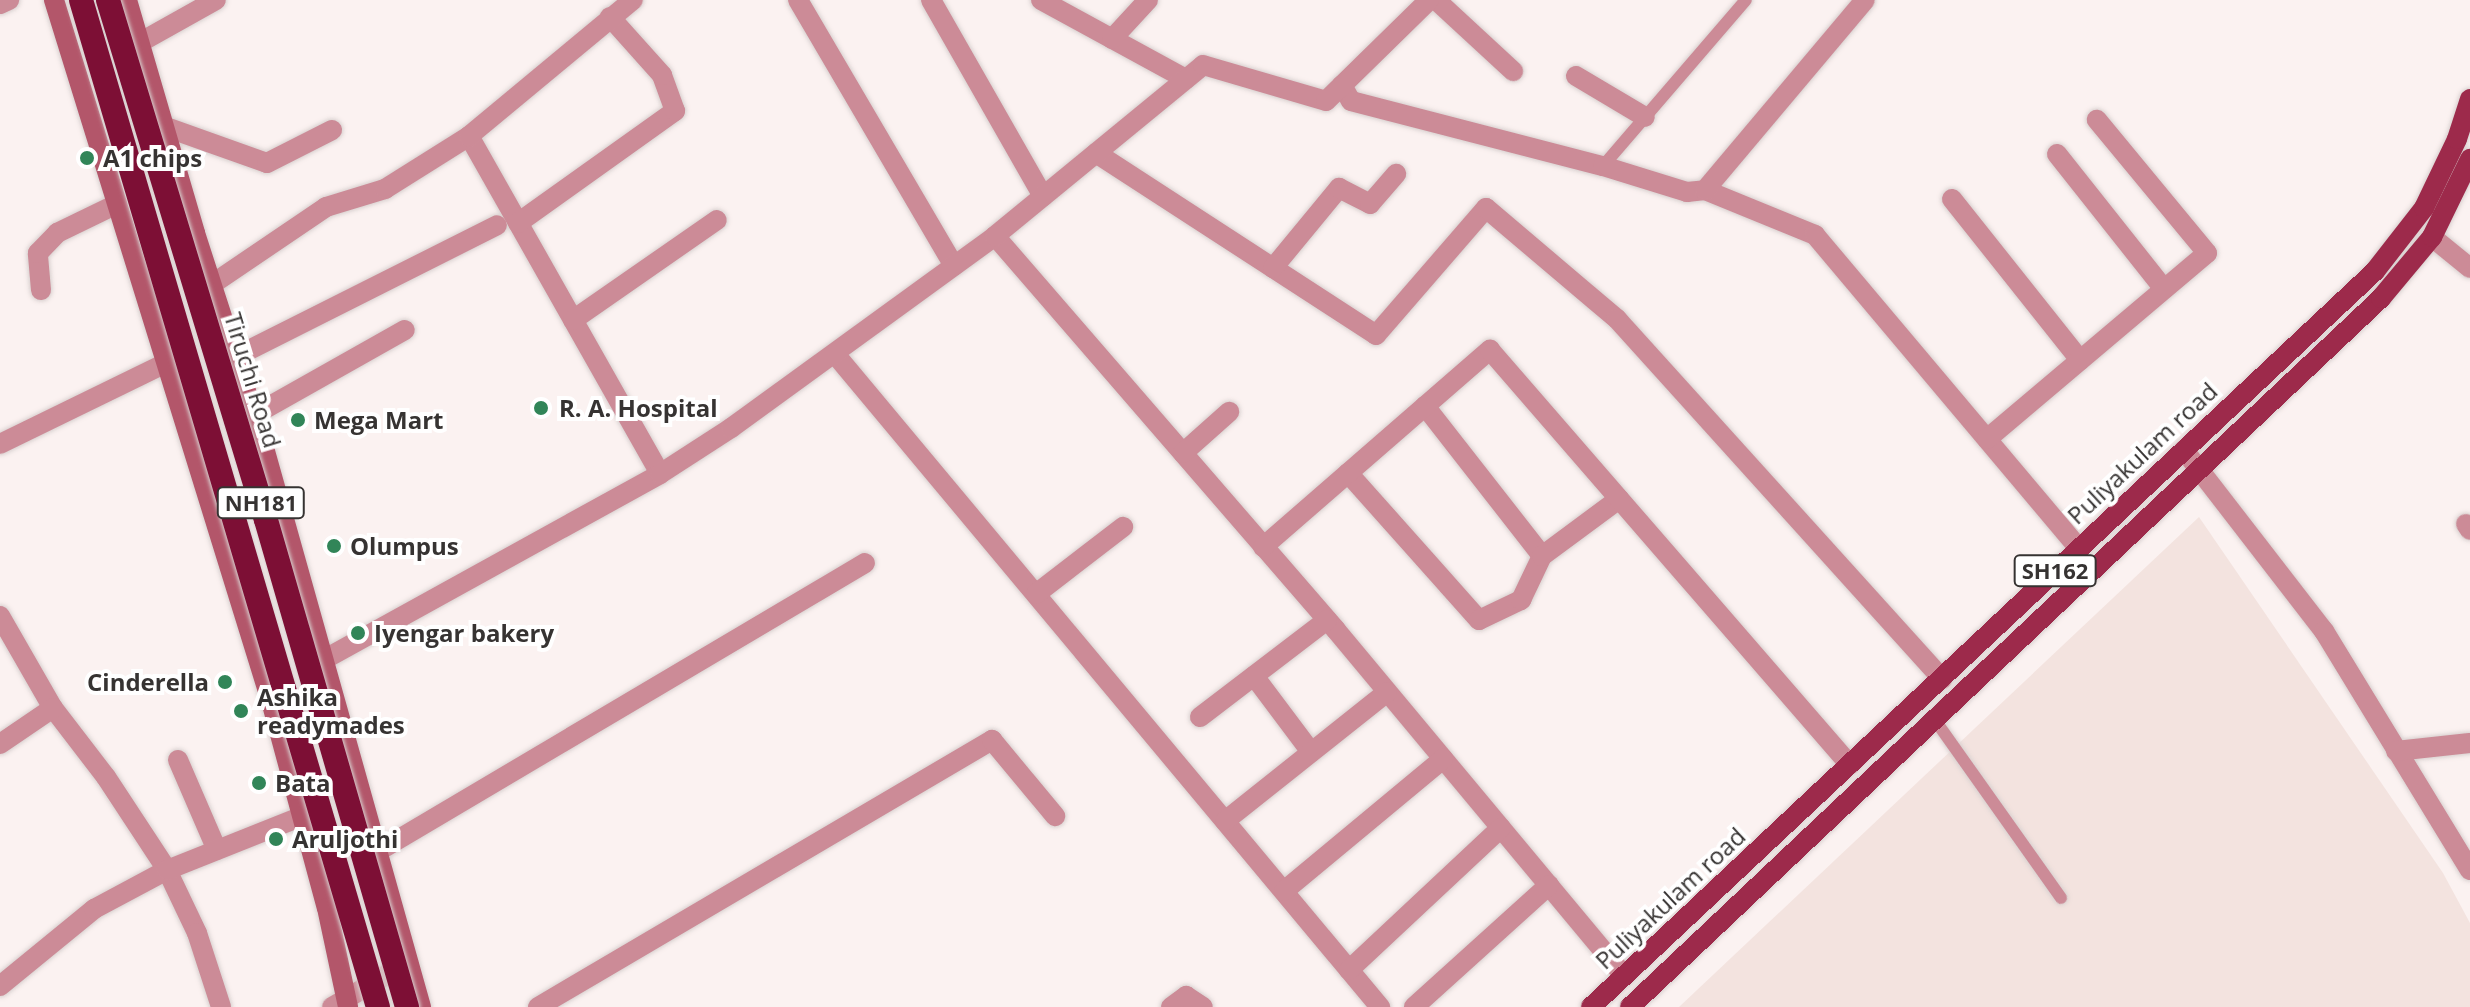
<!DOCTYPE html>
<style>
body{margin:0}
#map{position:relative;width:2470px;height:1007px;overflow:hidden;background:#fbf2f1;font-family:"Open Sans",sans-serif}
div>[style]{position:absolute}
.built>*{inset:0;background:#f3e3df}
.roads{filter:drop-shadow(0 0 2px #d8d0cf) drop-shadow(0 0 2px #d8d0cf)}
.lane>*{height:12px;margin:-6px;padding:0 6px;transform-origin:6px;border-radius:6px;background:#cc8b97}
.street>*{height:20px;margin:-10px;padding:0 10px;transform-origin:10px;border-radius:10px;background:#cc8b97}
.secondary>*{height:20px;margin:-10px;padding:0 10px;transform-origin:10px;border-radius:10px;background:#b3566a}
.primary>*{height:20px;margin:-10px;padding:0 10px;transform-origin:10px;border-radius:10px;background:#9d2a4b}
.bridges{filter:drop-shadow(0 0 2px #d8d0cf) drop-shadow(0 0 2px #d8d0cf)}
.highway-bridge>*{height:24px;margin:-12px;padding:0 12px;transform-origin:12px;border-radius:12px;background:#7d0f35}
.dots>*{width:22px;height:22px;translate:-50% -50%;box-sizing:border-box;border:4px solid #fff;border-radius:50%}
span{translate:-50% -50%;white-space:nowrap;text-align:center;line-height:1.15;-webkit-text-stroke:8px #fff;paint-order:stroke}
.shield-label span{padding:2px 6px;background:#fff;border:2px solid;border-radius:6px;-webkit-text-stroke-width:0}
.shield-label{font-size:22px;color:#363332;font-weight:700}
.poi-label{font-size:24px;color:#363332;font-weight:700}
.left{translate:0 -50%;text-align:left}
.right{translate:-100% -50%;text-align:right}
.street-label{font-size:24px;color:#363332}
</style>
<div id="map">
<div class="built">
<div style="clip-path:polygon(2199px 517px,2443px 873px,2470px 923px,2470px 1007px,1679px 1007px)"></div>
</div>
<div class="roads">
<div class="lane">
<div style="left:1603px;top:166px;width:219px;rotate:-49.3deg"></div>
<div style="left:1935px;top:720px;width:218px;rotate:54.7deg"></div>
</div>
<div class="street">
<div style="left:798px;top:0;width:308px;rotate:59.6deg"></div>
<div style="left:931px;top:0;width:226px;rotate:60.3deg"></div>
<div style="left:1041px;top:0;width:165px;rotate:28.6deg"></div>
<div style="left:1436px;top:0;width:105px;rotate:42.7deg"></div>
<div style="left:0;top:4px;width:10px;rotate:-24deg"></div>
<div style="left:1112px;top:39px;width:53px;rotate:-47.3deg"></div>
<div style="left:139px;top:43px;width:88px;rotate:-29.2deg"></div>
<div style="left:1576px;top:76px;width:80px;rotate:30.7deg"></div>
<div style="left:1342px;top:85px;width:18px;rotate:61deg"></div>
<div style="left:1351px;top:101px;width:260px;rotate:14.5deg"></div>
<div style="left:1603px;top:166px;width:88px;rotate:17.2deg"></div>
<div style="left:1687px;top:192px;width:18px;rotate:-6deg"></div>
<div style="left:1705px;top:190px;width:119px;rotate:22.2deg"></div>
<div style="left:1815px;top:235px;width:409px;rotate:49.9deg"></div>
<div style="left:163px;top:126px;width:110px;rotate:19.6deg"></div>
<div style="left:267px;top:163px;width:73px;rotate:-26.9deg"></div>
<div style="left:469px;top:136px;width:388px;rotate:60.5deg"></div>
<div style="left:1096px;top:153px;width:334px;rotate:33deg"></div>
<div style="left:1376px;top:335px;width:168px;rotate:-49.1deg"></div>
<div style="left:1486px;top:208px;width:172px;rotate:40.3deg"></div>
<div style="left:1617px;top:319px;width:485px;rotate:47.9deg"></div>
<div style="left:2057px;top:154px;width:172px;rotate:51.6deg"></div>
<div style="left:1705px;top:190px;width:248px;rotate:-49.9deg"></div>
<div style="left:1952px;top:199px;width:206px;rotate:51.5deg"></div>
<div style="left:518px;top:223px;width:193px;rotate:-35.5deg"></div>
<div style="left:675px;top:111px;width:38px;rotate:-110deg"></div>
<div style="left:662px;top:75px;width:78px;rotate:-131.9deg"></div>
<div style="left:995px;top:236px;width:521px;rotate:49.12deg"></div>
<div style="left:1336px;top:630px;width:450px;rotate:50.2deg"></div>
<div style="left:2432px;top:237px;width:49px;rotate:39.2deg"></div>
<div style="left:1273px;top:268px;width:104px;rotate:-50.5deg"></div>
<div style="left:1339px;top:188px;width:35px;rotate:27deg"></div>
<div style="left:1370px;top:204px;width:40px;rotate:-49deg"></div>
<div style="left:211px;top:285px;width:139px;rotate:-34.1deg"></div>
<div style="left:326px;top:207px;width:62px;rotate:-17deg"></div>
<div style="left:385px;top:189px;width:99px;rotate:-32.2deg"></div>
<div style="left:469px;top:136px;width:213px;rotate:-39.7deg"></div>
<div style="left:41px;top:290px;width:37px;rotate:-95deg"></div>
<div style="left:38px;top:253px;width:28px;rotate:-46deg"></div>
<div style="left:57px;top:233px;width:67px;rotate:-25.8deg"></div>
<div style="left:573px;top:320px;width:175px;rotate:-34.8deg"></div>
<div style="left:835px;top:354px;width:851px;rotate:50.15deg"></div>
<div style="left:235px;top:357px;width:293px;rotate:-26.7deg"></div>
<div style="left:1425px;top:406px;width:190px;rotate:52deg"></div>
<div style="left:254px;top:415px;width:173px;rotate:-29.4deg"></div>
<div style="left:1987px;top:439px;width:288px;rotate:-40.2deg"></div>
<div style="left:2207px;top:253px;width:173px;rotate:-129.6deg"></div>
<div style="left:0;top:444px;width:182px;rotate:-26deg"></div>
<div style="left:2184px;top:450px;width:229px;rotate:52.3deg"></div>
<div style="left:2324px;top:631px;width:280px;rotate:58.6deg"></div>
<div style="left:1183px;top:453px;width:62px;rotate:-41.7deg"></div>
<div style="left:1348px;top:473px;width:197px;rotate:48.3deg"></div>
<div style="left:1479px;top:620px;width:47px;rotate:-25.5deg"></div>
<div style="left:1521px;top:600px;width:49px;rotate:-64.5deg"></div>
<div style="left:1542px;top:556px;width:96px;rotate:-36.5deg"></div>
<div style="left:2466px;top:524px;width:7px;rotate:56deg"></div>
<div style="left:1263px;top:547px;width:301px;rotate:-41deg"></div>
<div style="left:1490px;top:350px;width:549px;rotate:49.06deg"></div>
<div style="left:1036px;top:594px;width:110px;rotate:-37.6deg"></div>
<div style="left:0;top:616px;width:106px;rotate:60.1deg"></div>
<div style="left:53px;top:708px;width:87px;rotate:52.5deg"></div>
<div style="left:106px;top:777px;width:111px;rotate:56.7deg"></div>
<div style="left:167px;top:870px;width:70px;rotate:64.5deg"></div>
<div style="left:197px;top:933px;width:78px;rotate:72deg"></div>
<div style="left:325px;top:659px;width:383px;rotate:-28.9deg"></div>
<div style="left:660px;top:474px;width:85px;rotate:-32.9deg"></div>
<div style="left:731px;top:428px;width:326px;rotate:-36deg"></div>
<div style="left:995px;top:236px;width:269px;rotate:-39.4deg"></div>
<div style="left:1203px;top:65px;width:128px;rotate:16.3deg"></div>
<div style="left:1326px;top:101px;width:144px;rotate:-44.4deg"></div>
<div style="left:1254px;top:676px;width:95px;rotate:53.1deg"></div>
<div style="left:1200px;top:717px;width:160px;rotate:-37.4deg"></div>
<div style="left:0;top:744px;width:64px;rotate:-34.2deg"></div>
<div style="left:2396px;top:751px;width:74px;rotate:-6.2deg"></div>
<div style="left:178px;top:760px;width:98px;rotate:66.6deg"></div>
<div style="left:1225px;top:821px;width:207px;rotate:-38.5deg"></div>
<div style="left:377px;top:852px;width:567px;rotate:-30.63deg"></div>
<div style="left:1284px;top:891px;width:207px;rotate:-39.7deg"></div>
<div style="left:1349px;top:970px;width:208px;rotate:-43.1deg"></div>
<div style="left:0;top:986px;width:122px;rotate:-39.3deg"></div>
<div style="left:94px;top:909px;width:83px;rotate:-28.1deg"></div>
<div style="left:167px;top:870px;width:146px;rotate:-21.7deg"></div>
<div style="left:332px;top:1007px;width:88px;rotate:-30.6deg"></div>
<div style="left:538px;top:1007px;width:527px;rotate:-30.46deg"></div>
<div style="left:992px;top:740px;width:99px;rotate:50.3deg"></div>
<div style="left:1171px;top:1007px;width:19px;rotate:-36deg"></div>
<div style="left:1186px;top:996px;width:20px;rotate:33deg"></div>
<div style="left:1414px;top:1007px;width:182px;rotate:-42.1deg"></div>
</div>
<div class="secondary">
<div style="left:54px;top:0;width:734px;rotate:72.8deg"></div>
<div style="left:271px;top:701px;width:214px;rotate:74.9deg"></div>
<div style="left:327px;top:908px;width:101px;rotate:78deg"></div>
<div style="left:127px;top:0;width:243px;rotate:73.7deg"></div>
<div style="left:195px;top:233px;width:214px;rotate:72.1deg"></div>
<div style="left:261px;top:437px;width:592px;rotate:74.32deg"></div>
</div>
<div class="primary">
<div style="left:1591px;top:1007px;width:1075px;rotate:-43.19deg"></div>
<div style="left:2375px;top:271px;width:80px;rotate:-52.1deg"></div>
<div style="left:2424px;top:208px;width:76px;rotate:-64.4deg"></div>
<div style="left:2457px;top:139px;width:42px;rotate:-72deg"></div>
<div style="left:1630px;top:1007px;width:1033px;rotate:-43.35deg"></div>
<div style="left:2381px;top:298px;width:80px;rotate:-50.1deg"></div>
<div style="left:2432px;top:237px;width:87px;rotate:-64deg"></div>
</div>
</div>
<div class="bridges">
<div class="highway-bridge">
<div style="left:81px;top:0;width:1050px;rotate:73.57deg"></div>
<div style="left:108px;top:0;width:543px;rotate:73.1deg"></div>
<div style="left:266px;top:520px;width:507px;rotate:73.85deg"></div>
</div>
</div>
<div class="dots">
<div style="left:87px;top:158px;background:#318558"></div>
<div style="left:541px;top:408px;background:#318558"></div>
<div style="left:298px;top:420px;background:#318558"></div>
<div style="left:334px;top:546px;background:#318558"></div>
<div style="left:358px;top:633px;background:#318558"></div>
<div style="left:225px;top:682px;background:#318558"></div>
<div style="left:241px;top:711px;background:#318558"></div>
<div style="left:259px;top:783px;background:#318558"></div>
<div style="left:276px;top:839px;background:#318558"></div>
</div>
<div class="shield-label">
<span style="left:261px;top:503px">NH181</span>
<span style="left:2055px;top:571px">SH162</span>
</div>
<div class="poi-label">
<span class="left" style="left:103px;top:158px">A1 chips</span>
<span class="left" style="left:559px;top:408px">R. A. Hospital</span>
<span class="left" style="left:314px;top:420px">Mega Mart</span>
<span class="left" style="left:350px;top:546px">Olumpus</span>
<span class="left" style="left:374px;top:633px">Iyengar bakery</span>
<span class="right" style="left:209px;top:682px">Cinderella</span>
<span class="left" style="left:257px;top:711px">Ashika<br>readymades</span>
<span class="left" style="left:275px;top:783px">Bata</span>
<span class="left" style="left:292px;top:839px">Aruljothi</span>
</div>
<div class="street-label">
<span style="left:253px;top:380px;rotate:73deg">Tiruchi Road</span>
<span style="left:2142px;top:453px;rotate:-43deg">Puliyakulam road</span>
<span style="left:1670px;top:898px;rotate:-43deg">Puliyakulam road</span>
</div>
</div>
